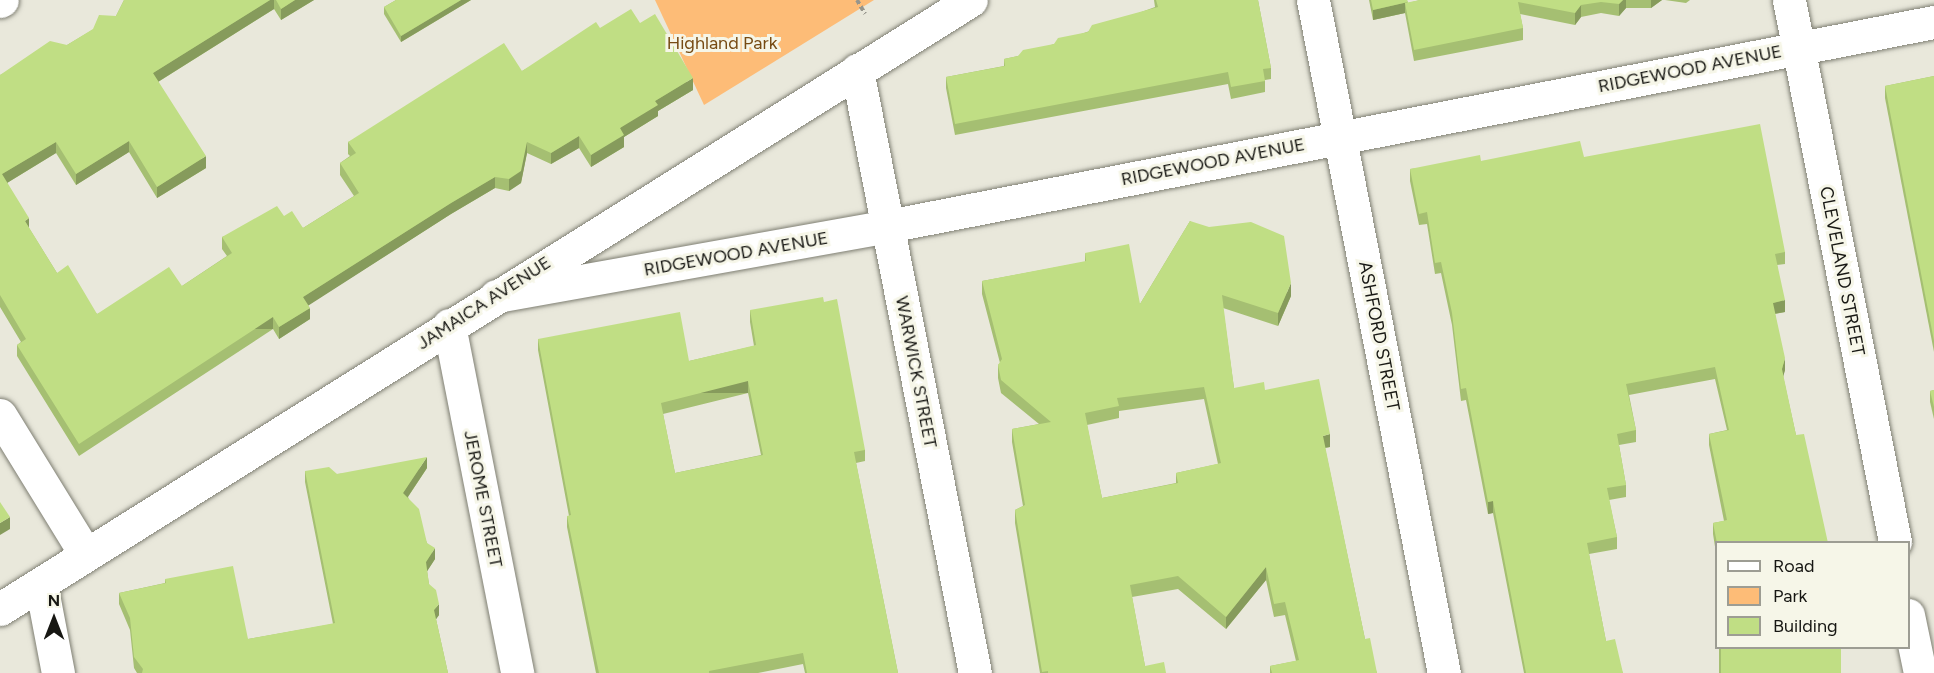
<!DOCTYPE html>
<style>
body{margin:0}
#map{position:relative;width:1934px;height:673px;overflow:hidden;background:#e9e8db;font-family:Figtree,sans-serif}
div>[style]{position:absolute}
.green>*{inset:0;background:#fdbc77}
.path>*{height:4px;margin-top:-2px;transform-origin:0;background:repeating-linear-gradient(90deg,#96958c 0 4.5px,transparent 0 7.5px)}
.roads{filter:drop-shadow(0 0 2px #7f7f73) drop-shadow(0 0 2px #7f7f73)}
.minor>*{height:33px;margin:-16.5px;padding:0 16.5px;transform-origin:16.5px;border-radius:16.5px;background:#fff}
.major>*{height:33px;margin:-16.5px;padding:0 16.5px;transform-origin:16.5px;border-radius:16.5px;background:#fff}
.wall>*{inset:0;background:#a5bf72;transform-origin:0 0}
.shaded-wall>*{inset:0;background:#869b5c;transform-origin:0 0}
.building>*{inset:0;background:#c0de84;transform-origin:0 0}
span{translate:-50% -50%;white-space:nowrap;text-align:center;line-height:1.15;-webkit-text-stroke:6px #f6f6e8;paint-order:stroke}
.park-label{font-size:18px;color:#774b13}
.street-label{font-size:18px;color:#171713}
.legend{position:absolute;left:1715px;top:541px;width:195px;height:108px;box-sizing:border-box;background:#f6f6e8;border:2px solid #9d9d93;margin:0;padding:8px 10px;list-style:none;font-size:18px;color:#171713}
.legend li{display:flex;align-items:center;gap:12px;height:30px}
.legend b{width:30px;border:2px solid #9d9d93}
.north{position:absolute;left:24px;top:589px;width:60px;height:60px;-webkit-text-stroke:4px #f6f6e8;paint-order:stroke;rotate:0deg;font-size:16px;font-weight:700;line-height:24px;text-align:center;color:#171713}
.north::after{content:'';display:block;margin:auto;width:21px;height:27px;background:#171713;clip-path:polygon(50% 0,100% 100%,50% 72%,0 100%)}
</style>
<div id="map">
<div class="green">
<div style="clip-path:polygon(655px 0,874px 0,704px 105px)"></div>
</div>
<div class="path">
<div style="left:857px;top:0;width:16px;rotate:60deg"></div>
</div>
<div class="roads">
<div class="minor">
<div style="left:1313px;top:0;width:686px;rotate:78.99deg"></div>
<div style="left:1789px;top:0;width:552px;rotate:78.93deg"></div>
<div style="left:0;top:1px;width:2px;rotate:-27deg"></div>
<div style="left:857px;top:70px;width:614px;rotate:78.93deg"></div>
<div style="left:496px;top:296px;width:398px;rotate:-10.1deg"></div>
<div style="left:888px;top:226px;width:1066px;rotate:-11.04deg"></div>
<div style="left:449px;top:325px;width:355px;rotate:78.9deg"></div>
<div style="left:0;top:415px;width:162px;rotate:58.4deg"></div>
<div style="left:41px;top:584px;width:91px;rotate:79.2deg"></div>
<div style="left:1908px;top:615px;width:59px;rotate:78.3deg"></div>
</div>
<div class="major">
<div style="left:0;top:609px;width:1146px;rotate:-32.1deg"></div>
</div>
</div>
<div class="wall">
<div style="clip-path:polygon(124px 0,314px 0,281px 20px,274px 9px,158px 82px,206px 168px,157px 198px,129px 152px,76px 185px,56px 153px,7px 183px,29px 228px,57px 273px,97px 314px,182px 286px,227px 256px,222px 249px,222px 237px,284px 216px,303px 228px,354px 196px,340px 175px,340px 163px,350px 156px,348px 154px,348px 142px,522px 71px,600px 28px,640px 23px,693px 90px,658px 111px,658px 116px,624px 137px,624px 147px,591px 167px,579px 148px,551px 164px,527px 153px,521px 183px,509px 191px,495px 188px,451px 214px,308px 305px,310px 319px,279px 339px,273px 329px,79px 456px,17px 356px,17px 345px,21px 342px,0 307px,0 75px,67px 45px,116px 16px)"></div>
<div style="clip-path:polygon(396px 0,471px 0,401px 42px,384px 14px,384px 7px)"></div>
<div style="clip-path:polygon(1154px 0,1258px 0,1271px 68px,1271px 79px,1265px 80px,1265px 92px,1231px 99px,1228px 84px,955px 135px,946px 88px,946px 77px,1004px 66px,1004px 59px,1018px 56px,1054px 44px,1155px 7px)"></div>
<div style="clip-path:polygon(1369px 0,1407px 0,1408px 3px,1420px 0,1662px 0,1651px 8px,1626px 8px,1619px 16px,1601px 13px,1581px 17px,1575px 25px,1520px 14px,1523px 28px,1523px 40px,1414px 61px,1405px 13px,1373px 20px)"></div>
<div style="clip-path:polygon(1665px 0,1690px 0,1686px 3px)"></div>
<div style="clip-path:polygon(1934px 76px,1934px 352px,1885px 98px,1885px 86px)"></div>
<div style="clip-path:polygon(1584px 157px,1785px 252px,1785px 264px,1777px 265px,1785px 312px,1775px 314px,1785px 370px,1783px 376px,1796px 435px,1716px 543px,1716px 553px,1713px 534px,1713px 523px,1724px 521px,1709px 445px,1709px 434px,1727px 430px,1715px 379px,1629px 395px,1636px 430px,1636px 442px,1619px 445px,1626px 485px,1626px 497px,1609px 500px,1617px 537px,1617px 549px,1589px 554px,1606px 641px,1623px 673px,1524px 673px,1493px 513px,1488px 514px,1466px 400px,1461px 401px,1452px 325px,1441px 273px,1435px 274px,1427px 224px,1419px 225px,1410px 181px,1410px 169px,1481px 161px)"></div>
<div style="clip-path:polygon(evenodd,1190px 221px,1291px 296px,1278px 326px,1223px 308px,1234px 388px,1265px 390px,1330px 447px,1325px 448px,1365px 639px,1377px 673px,1270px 673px,1270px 666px,1296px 661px,1285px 615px,1274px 617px,1266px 580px,1226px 629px,1178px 589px,1132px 597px,1145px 666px,1166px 673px,1040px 673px,1015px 523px,1015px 510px,1023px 506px,1012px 442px,1012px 429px,1039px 424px,1001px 393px,998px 378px,998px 365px,1000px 363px,982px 294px,982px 281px,1085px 262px,1085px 253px,1140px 304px,1190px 221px,1204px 399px,1218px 464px,1176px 473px,1176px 483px,1102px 498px,1087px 425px,1119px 418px,1119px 411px,1204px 399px)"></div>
<div style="clip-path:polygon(evenodd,750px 310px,865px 450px,865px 461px,856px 463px,898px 673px,805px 673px,803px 664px,758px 673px,596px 673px,567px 527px,567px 516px,569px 516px,538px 350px,538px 339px,689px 361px,754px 346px,750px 322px,750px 310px,748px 393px,761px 455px,675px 473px,663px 414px,748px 393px)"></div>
<div style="clip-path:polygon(1934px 390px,1934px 419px,1930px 402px,1930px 391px)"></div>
<div style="clip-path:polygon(427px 468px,408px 497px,427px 543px,435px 559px,427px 571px,429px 584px,439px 615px,436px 619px,448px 673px,137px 673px,134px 668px,130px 630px,119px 604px,119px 593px,165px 583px,165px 579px,248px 639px,333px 624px,305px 482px,305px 471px,337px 474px)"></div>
<div style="left:1719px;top:648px;width:122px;height:25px"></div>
</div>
<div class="shaded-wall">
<div style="clip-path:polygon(270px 0,274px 0,274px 9px,153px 85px,153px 73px)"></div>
<div style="clip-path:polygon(295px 0,314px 0,281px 20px,281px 9px)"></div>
<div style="clip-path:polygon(461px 0,471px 0,401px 42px,401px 36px)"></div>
<div style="clip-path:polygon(1623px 0,1626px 0,1626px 8px,1619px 16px,1619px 4px)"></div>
<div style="clip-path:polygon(1651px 0,1662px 0,1651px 8px)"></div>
<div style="clip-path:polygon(1408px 2px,1405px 3px,1405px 13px,1373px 20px,1373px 10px)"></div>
<div style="clip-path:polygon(1581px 5px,1581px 17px,1575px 25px,1575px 13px)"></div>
<div style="clip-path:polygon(693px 78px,693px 90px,658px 111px,658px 116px,624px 137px,624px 147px,591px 167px,591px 155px,620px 128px,655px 101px)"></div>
<div style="clip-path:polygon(579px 136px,579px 148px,551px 164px,551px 153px)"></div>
<div style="clip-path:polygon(129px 141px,129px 152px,76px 185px,76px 174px)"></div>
<div style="clip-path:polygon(56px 142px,56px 153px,2px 186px,2px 174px)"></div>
<div style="clip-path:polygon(527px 142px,527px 153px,521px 183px,509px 191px,509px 179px)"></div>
<div style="clip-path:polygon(206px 156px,206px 168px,157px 198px,157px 187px)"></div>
<div style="clip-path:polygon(495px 177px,495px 188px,451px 214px,303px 309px,303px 297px,451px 203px)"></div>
<div style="clip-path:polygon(29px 218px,29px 229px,25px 221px)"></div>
<div style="clip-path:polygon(1291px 283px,1291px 296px,1278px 326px,1278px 313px)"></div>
<div style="clip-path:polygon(1785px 300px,1785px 312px,1773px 314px,1773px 303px)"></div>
<div style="clip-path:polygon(310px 308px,310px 319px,279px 339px,279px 327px)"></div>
<div style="left:273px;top:317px;width:12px;height:232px;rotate:90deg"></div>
<div style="clip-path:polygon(1785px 358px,1785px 370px,1782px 381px,1782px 369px)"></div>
<div style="left:748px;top:381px;width:12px;height:90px;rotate:90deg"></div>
<div style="clip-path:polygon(1330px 434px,1330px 447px,1323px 448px,1323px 436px)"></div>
<div style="clip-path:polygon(427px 457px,427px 468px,403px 504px,403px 493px)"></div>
<div style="clip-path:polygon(1493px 501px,1493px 513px,1488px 514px,1488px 502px)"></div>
<div style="clip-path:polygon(10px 517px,10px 529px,0 535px,0 523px)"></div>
<div style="clip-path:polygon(435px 548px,435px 559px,426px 573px,426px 562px)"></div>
<div style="clip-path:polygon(1266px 567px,1266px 580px,1226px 629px,1226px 617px)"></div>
<div style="clip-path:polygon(439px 604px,439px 615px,434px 622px,434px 610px)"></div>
</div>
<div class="building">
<div style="clip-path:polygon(124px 0,270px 0,153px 73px,206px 156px,157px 187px,129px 141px,76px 174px,56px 142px,2px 174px,29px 218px,25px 221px,57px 273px,68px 265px,97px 314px,169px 267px,182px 286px,232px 253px,222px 237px,277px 206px,284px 216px,292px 211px,303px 228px,359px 193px,340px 163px,356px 153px,348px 142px,504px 43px,522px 71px,596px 22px,600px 28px,631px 9px,640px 23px,655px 14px,693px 78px,655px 101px,658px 105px,620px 128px,624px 135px,591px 155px,579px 136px,551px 153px,527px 142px,521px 171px,509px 179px,495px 177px,451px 203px,303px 297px,310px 308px,279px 327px,273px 317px,79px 444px,17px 345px,26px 339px,0 295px,0 75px,50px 41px,67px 45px,93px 29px,99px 15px,116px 16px)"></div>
<div style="clip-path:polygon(276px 0,295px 0,281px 9px)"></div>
<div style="clip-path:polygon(396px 0,461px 0,401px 36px,384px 7px)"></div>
<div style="clip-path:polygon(1156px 0,1258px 0,1271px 68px,1263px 69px,1265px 81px,1231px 87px,1228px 72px,955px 124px,946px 77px,1005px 66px,1004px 59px,1018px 56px,1023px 50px,1054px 44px,1058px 38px,1088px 32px,1092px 25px,1158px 7px)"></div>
<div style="clip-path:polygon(1371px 0,1407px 0,1408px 2px,1373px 10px)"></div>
<div style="clip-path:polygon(1420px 0,1623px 0,1619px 4px,1601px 2px,1581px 5px,1575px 13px,1518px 2px,1523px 28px,1414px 50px,1405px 3px)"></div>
<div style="clip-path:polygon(1934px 76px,1934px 341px,1885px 86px)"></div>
<div style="clip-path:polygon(1760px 124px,1785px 252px,1775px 254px,1785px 300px,1773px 303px,1785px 358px,1782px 369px,1796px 435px,1804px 434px,1828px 543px,1717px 543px,1713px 523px,1727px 520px,1709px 434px,1729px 430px,1715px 367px,1626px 384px,1636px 430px,1617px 434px,1626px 485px,1607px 488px,1617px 537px,1587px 543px,1606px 641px,1615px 639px,1623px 673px,1526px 673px,1493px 501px,1488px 502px,1466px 388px,1461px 389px,1452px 313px,1441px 262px,1435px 263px,1427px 212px,1419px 214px,1410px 169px,1480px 155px,1481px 161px,1580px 141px,1584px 157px)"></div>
<div style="clip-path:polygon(evenodd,1190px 221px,1209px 227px,1251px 222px,1284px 236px,1291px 283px,1278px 313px,1222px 295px,1234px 388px,1264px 382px,1265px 390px,1319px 379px,1330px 434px,1323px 436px,1365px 639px,1370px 638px,1377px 673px,1272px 673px,1270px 666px,1299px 660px,1285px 602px,1274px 604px,1266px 567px,1226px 617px,1178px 576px,1130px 585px,1145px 666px,1164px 662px,1166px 673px,1048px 673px,1048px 671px,1042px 672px,1015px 510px,1025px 505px,1012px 429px,1051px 422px,1001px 380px,998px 365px,1002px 359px,982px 281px,1086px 261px,1085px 253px,1129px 244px,1140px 304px,1190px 221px,1204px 387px,1221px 463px,1176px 473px,1178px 483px,1102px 498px,1085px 413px,1119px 406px,1117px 398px,1204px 387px)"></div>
<div style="clip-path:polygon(evenodd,823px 297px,824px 302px,837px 299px,865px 450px,854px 452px,898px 673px,807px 673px,803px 653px,709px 671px,709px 673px,599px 673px,567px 516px,571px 515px,538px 339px,680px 312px,689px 361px,756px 345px,750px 310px,823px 297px,748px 381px,763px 455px,675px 473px,661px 403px,748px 381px)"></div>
<div style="clip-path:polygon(1934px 390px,1934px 407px,1930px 391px)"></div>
<div style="clip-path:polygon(427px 457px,403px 493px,419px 509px,427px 543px,435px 548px,426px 562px,429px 584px,436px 590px,439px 604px,434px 610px,448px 673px,142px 673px,143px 669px,134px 657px,130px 618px,119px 593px,166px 583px,165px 579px,233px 566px,248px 639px,335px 623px,305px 471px,329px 467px,337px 474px)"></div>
<div style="clip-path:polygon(0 502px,10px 517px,0 523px)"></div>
<div style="left:1721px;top:648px;width:120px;height:25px"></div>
</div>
<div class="park-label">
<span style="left:722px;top:43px">Highland Park</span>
</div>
<div class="street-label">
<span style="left:1690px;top:69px;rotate:-11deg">RIDGEWOOD AVENUE</span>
<span style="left:1213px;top:162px;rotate:-11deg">RIDGEWOOD AVENUE</span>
<span style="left:736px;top:254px;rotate:-10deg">RIDGEWOOD AVENUE</span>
<span style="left:1842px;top:271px;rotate:79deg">CLEVELAND STREET</span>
<span style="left:484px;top:303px;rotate:-33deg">JAMAICA AVENUE</span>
<span style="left:1379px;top:336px;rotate:79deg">ASHFORD STREET</span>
<span style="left:916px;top:372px;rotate:79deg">WARWICK STREET</span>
<span style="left:483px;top:499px;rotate:79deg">JEROME STREET</span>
</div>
<ul class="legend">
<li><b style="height:8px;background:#fff"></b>Road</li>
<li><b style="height:16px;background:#fdbc77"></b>Park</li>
<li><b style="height:16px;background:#c0de84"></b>Building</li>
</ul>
<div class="north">N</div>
</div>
